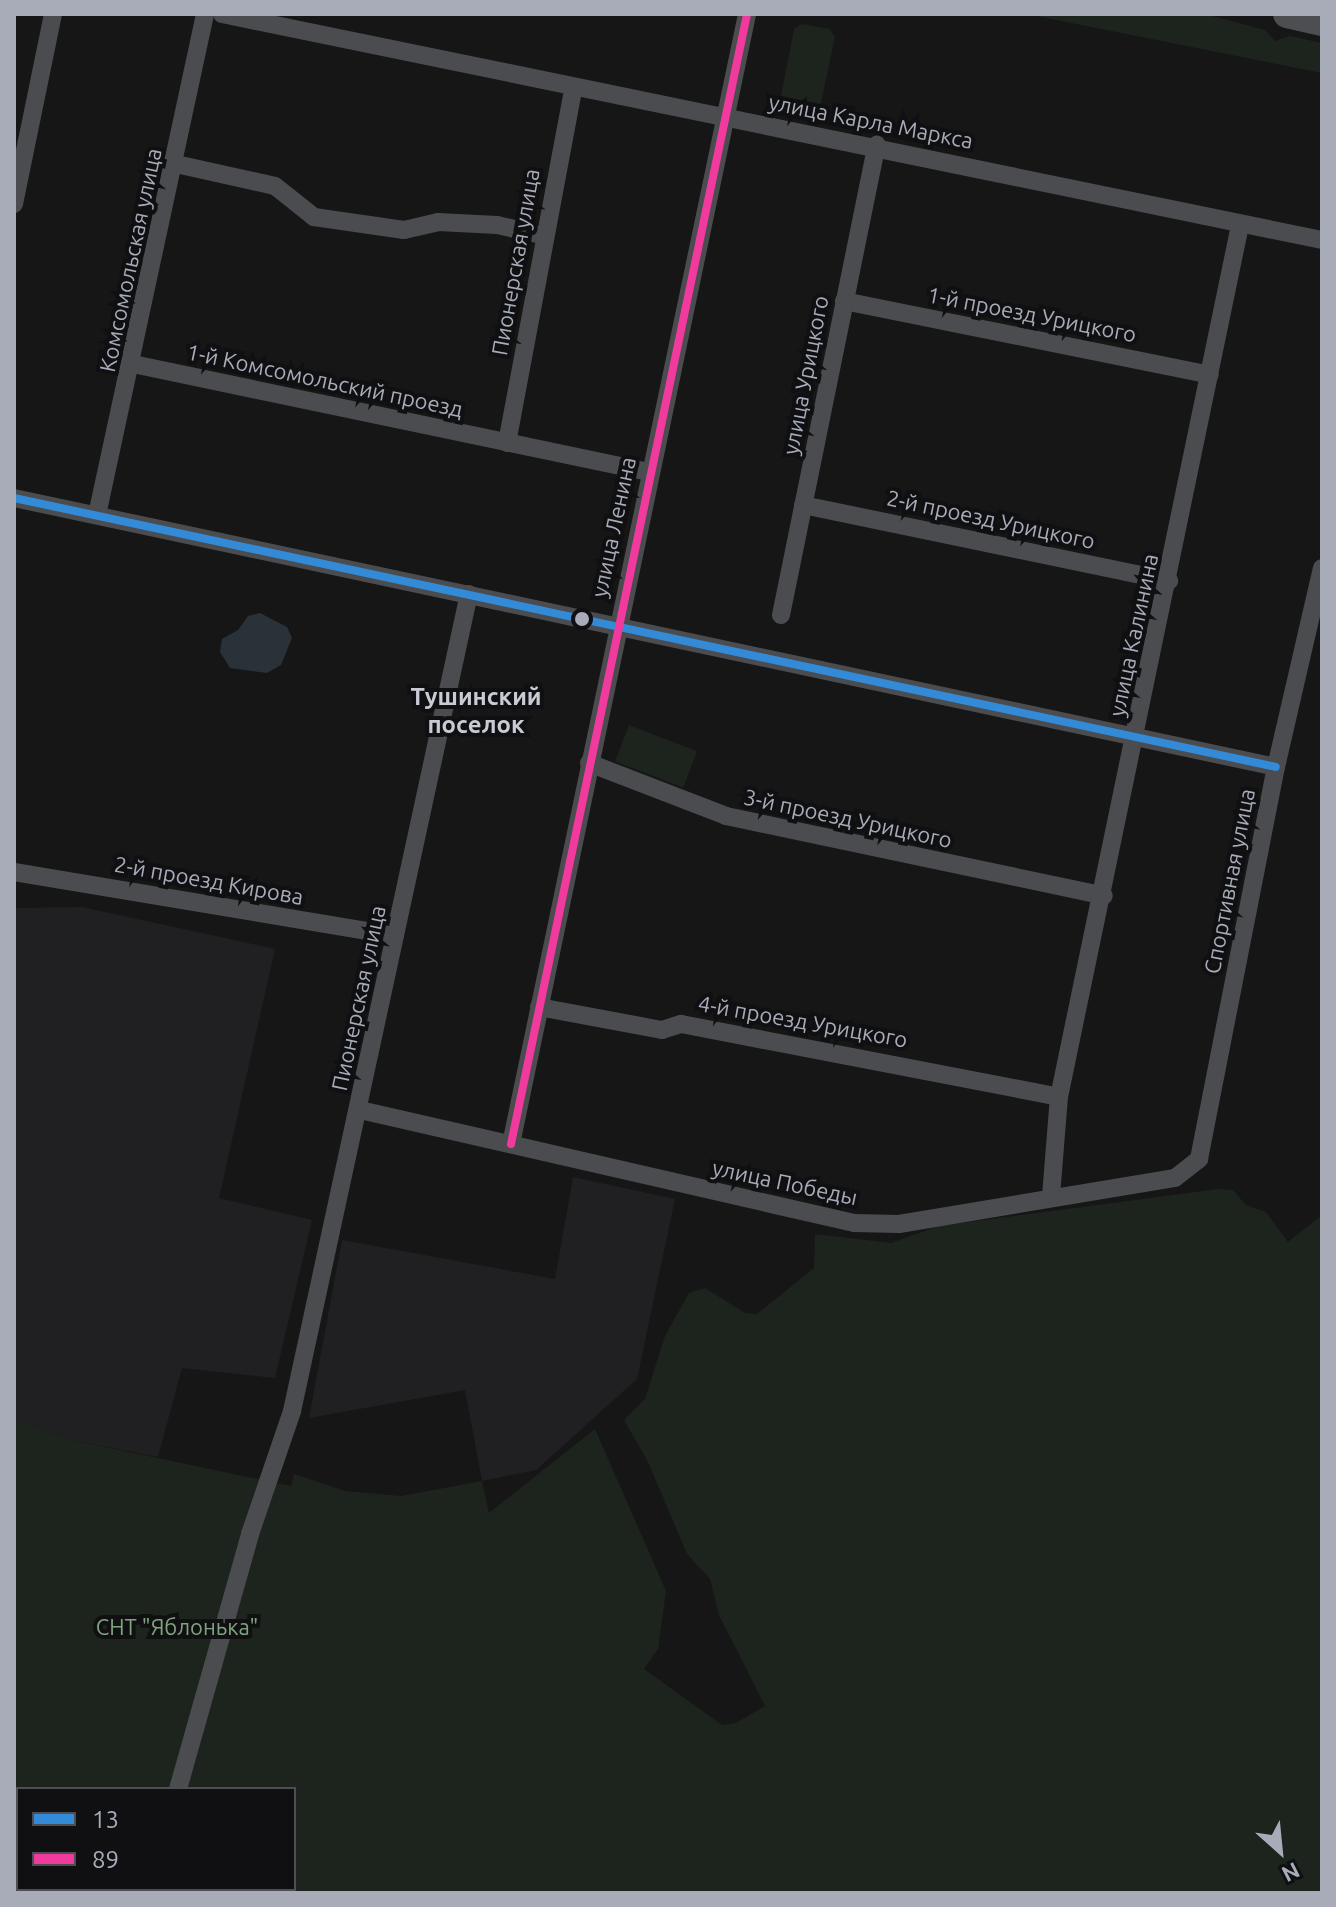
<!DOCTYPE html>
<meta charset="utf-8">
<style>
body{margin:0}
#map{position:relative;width:1336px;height:1907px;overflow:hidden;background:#161616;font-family:Ubuntu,sans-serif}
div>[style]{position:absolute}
.built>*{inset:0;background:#202022}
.green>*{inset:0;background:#1c241d;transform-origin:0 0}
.water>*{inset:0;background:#293239}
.minor>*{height:18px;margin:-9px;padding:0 9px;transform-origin:9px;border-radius:9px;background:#4a4c4f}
.primary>*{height:28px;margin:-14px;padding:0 14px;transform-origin:14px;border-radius:14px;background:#4d4e51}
.bus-1>*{height:8px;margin:-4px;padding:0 4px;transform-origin:4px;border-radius:4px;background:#338bd7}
.bus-2>*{height:8px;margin:-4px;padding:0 4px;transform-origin:4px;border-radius:4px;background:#f13a9d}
.dots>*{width:22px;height:22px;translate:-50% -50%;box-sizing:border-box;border:4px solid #101012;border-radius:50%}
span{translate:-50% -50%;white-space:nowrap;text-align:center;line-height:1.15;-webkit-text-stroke:8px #101012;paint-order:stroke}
.street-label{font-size:22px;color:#a7acb8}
.park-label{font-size:22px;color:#7ea37f}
.neighbourhood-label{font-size:24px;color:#c8cbd4;font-weight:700}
.frame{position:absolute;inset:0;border:16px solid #a7acb8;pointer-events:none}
.legend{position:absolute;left:16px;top:1787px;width:280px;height:104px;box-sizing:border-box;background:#101012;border:2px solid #4c4e54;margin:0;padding:10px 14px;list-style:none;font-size:24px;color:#a7acb8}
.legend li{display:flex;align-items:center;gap:16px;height:40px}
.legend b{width:40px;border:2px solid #4c4e54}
.north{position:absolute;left:1240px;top:1811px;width:80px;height:80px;-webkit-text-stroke:6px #101012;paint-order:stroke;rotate:153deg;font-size:22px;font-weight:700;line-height:32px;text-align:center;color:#a7acb8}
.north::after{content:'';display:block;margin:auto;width:28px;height:36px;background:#a7acb8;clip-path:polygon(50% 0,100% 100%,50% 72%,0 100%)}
</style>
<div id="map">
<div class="built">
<div style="clip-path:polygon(82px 907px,275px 949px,219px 1198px,312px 1220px,275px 1378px,182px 1368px,158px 1457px,77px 1441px,14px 1419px,14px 908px)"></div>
<div style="clip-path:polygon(573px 1177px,675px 1199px,637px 1379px,536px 1470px,482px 1481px,465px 1390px,309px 1418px,342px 1240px,555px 1279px)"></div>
</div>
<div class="green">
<div style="clip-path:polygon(1026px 14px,1205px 14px,1265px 30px,1275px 41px,1290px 36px,1322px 43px,1322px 73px)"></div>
<div style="clip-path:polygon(802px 24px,830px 29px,835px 37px,821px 103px,814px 109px,787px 104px,781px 96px,794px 29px)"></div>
<div style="left:629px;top:725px;width:73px;height:39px;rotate:21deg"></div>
<div style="clip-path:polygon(evenodd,1218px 1189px,1233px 1190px,1246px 1205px,1266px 1212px,1288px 1242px,1322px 1215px,1322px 1893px,14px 1893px,14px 1419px,77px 1441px,291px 1486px,294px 1474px,345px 1491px,401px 1496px,482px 1481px,489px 1513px,595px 1429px,666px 1591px,658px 1649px,644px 1669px,722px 1725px,736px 1723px,765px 1706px,719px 1615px,710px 1579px,687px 1554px,648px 1462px,624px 1420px,645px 1399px,665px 1336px,689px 1293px,705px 1288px,745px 1313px,757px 1314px,814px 1268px,815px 1234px,891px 1243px,939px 1226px,1218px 1189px,18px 1789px,294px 1789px,294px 1889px,18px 1889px,18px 1789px)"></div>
</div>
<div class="water">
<div style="clip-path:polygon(260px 613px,287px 627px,292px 638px,281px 665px,267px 673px,230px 668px,220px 652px,222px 639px,238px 630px,248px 616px)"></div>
</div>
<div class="minor">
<div style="left:222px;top:14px;width:1123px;rotate:11.61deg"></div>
<div style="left:176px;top:164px;width:101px;rotate:12.5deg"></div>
<div style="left:275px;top:186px;width:50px;rotate:38.5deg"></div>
<div style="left:314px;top:217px;width:91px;rotate:8.2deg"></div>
<div style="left:404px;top:230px;width:35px;rotate:-13deg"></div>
<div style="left:438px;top:222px;width:59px;rotate:2.9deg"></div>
<div style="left:497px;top:225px;width:46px;rotate:12.5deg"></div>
<div style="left:14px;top:204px;width:194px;rotate:-78.4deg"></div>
<div style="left:844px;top:301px;width:373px;rotate:11.4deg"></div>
<div style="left:133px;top:364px;width:527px;rotate:11.82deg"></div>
<div style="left:507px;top:443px;width:359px;rotate:-79.4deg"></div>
<div style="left:14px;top:498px;width:1290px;rotate:12.03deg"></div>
<div style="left:803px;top:505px;width:374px;rotate:11.7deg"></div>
<div style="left:97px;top:515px;width:513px;rotate:-77.83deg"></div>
<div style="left:781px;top:615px;width:480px;rotate:-78.5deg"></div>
<div style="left:589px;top:763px;width:147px;rotate:21.1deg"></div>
<div style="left:726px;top:816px;width:386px;rotate:11.9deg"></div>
<div style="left:14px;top:872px;width:386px;rotate:9.5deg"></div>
<div style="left:539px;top:1007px;width:125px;rotate:10.6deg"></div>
<div style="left:662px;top:1030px;width:20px;rotate:-18deg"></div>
<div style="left:681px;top:1024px;width:385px;rotate:10.9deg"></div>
<div style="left:360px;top:1110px;width:507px;rotate:12.88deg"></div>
<div style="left:854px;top:1223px;width:45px;rotate:1.3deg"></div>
<div style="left:899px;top:1224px;width:280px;rotate:-9.5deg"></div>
<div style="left:1175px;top:1178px;width:31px;rotate:-38deg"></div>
<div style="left:1199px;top:1159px;width:399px;rotate:-78.9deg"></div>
<div style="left:1276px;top:767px;width:204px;rotate:-77deg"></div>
<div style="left:511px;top:1144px;width:1154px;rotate:-78.2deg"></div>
<div style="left:1051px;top:1196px;width:99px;rotate:-85.4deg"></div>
<div style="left:1059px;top:1097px;width:891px;rotate:-78.27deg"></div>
<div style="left:178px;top:1789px;width:265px;rotate:-74.2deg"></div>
<div style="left:250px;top:1534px;width:130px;rotate:-71.1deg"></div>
<div style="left:292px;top:1411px;width:836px;rotate:-77.78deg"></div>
<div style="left:148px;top:1893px;width:4px;rotate:-76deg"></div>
</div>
<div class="primary">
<div style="left:1287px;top:14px;width:36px;rotate:13deg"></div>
</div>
<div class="bus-1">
<div style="left:14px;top:498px;width:1290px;rotate:12.03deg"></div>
</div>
<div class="bus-2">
<div style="left:511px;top:1144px;width:1154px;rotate:-78.2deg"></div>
</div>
<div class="dots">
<div style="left:582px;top:619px;background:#a7acb8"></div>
</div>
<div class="street-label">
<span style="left:871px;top:121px;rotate:11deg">улица Карла Маркса</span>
<span style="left:130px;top:260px;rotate:-78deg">Комсомольская улица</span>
<span style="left:515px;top:262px;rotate:-80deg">Пионерская улица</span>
<span style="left:1032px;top:314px;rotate:11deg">1-й проезд Урицкого</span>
<span style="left:805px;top:375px;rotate:-79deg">улица Урицкого</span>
<span style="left:325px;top:380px;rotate:12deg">1-й Комсомольский проезд</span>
<span style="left:991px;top:519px;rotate:12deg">2-й проезд Урицкого</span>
<span style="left:613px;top:527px;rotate:-78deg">улица Ленина</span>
<span style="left:1133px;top:635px;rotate:-78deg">улица Калинина</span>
<span style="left:848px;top:818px;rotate:12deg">3-й проезд Урицкого</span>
<span style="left:209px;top:880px;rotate:10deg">2-й проезд Кирова</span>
<span style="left:1229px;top:881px;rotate:-79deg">Спортивная улица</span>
<span style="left:358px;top:998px;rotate:-78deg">Пионерская улица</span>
<span style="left:803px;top:1021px;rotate:10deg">4-й проезд Урицкого</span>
<span style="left:785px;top:1182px;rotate:12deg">улица Победы</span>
</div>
<div class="park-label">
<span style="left:177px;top:1627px">СНТ "Яблонька"</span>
</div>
<div class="neighbourhood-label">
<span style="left:476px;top:711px">Тушинский<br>поселок</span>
</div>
<div class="frame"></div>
<ul class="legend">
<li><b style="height:10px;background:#338bd7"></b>13</li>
<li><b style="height:10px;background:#f13a9d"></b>89</li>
</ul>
<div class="north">N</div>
</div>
